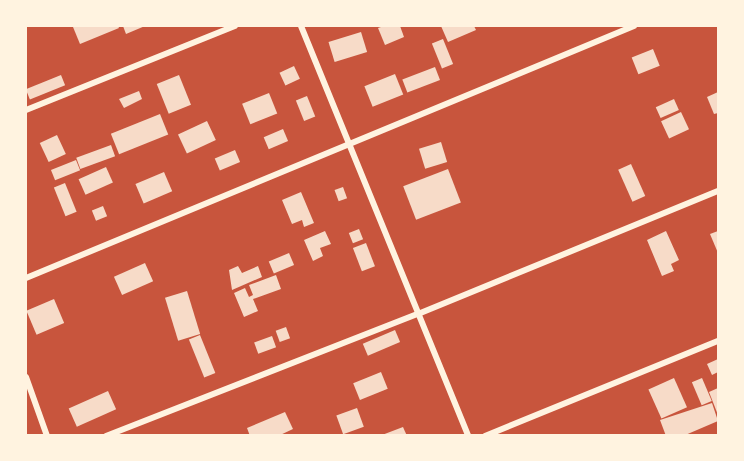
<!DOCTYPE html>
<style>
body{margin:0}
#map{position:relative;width:744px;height:461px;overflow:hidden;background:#c8553d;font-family:"PT Sans",sans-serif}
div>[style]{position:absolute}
.building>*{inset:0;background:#f7dbc8;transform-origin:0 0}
.minor>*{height:6px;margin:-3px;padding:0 3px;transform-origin:3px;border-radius:3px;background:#fff3e0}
span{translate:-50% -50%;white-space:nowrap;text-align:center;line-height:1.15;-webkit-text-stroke:4.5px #fff3e0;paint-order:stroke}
.frame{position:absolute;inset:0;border:27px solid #fff3e0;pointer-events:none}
</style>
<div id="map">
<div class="building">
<div style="clip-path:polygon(76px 26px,118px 26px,119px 28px,80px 44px,73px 27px)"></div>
<div style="clip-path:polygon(123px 26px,145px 26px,126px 34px)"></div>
<div style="clip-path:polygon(384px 26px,400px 26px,404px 37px,385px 45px,378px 28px)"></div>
<div style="clip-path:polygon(441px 26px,474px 26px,476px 30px,448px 42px)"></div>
<div style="left:361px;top:32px;width:21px;height:34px;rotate:73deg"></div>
<div style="left:443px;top:39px;width:27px;height:12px;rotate:68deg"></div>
<div style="left:653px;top:49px;width:18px;height:23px;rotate:68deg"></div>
<div style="left:294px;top:66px;width:14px;height:16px;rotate:65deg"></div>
<div style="left:435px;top:67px;width:14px;height:35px;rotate:69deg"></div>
<div style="left:395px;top:74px;width:22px;height:33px;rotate:68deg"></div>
<div style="left:61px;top:75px;width:11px;height:38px;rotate:68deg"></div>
<div style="left:179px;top:75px;width:32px;height:24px;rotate:68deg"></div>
<div style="clip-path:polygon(139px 91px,142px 99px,124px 108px,119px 99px)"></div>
<div style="clip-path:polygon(718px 92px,718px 113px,714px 114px,707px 97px)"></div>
<div style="left:269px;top:93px;width:22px;height:29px;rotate:68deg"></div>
<div style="left:307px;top:96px;width:22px;height:12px;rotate:68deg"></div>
<div style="left:674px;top:99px;width:12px;height:20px;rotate:66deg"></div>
<div style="left:681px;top:112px;width:19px;height:22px;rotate:65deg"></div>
<div style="left:160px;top:114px;width:22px;height:53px;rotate:68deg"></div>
<div style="left:207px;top:121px;width:21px;height:32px;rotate:65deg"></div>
<div style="left:283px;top:129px;width:13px;height:21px;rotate:67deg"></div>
<div style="left:57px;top:135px;width:21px;height:19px;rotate:65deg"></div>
<div style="left:441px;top:142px;width:21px;height:23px;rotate:73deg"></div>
<div style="left:111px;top:145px;width:12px;height:37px;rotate:70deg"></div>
<div style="left:235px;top:150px;width:13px;height:22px;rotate:67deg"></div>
<div style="left:76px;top:160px;width:11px;height:27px;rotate:68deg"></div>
<div style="left:631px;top:164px;width:35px;height:14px;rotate:66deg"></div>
<div style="left:106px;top:167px;width:17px;height:30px;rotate:66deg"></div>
<div style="left:448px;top:169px;width:36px;height:48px;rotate:69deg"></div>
<div style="left:164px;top:172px;width:21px;height:31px;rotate:67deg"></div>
<div style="left:65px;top:183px;width:31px;height:12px;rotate:68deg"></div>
<div style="left:343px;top:187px;width:12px;height:9px;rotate:70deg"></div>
<div style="clip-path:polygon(301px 192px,314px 223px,304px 227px,302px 220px,292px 224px,282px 200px)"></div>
<div style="left:103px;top:206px;width:11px;height:12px;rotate:68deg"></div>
<div style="left:359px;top:229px;width:11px;height:11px;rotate:68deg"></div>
<div style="clip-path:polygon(325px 231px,331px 244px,320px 248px,323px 256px,313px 261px,304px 240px)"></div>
<div style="clip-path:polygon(666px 231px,679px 260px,671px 264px,674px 271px,662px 276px,647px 240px)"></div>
<div style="clip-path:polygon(718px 231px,718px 253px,710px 234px)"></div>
<div style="left:366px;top:243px;width:25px;height:14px;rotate:69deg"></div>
<div style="left:289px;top:253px;width:13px;height:22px;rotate:67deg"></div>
<div style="left:145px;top:263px;width:20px;height:34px;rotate:66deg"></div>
<div style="clip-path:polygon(238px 266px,242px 273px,258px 266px,262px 277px,232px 290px,229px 270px)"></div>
<div style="clip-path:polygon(276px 275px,281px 289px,253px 299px,258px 311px,244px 317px,234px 293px,245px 288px,249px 297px,253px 295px,249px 285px)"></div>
<div style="left:187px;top:291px;width:45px;height:23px;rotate:73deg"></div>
<div style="left:54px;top:299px;width:26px;height:30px;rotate:67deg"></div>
<div style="left:286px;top:327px;width:12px;height:11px;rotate:70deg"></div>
<div style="left:395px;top:330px;width:13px;height:35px;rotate:67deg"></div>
<div style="left:200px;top:335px;width:41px;height:12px;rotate:68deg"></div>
<div style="left:272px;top:336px;width:12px;height:19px;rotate:70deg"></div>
<div style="clip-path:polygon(718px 359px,718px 372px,712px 375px,707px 364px)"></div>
<div style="left:381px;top:372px;width:18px;height:30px;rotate:68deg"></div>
<div style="left:674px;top:378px;width:32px;height:28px;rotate:66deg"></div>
<div style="left:702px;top:378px;width:25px;height:11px;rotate:67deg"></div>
<div style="clip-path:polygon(718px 388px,718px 415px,709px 392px)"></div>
<div style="left:108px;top:391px;width:20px;height:43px;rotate:66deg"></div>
<div style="clip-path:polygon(712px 403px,718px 421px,683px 436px,666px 436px,660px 420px)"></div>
<div style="left:357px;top:408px;width:20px;height:22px;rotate:70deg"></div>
<div style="clip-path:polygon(285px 412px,293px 429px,278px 436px,250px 436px,247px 428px)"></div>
<div style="clip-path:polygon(403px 427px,407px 436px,382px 436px,382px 435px)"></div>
</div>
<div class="minor">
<div style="left:301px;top:26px;width:443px;rotate:67.8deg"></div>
<div style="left:26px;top:110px;width:225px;rotate:-21.9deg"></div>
<div style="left:26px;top:278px;width:658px;rotate:-22.51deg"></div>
<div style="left:26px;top:377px;width:63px;rotate:70.4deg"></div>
<div style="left:106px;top:436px;width:335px;rotate:-21.4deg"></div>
<div style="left:418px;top:314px;width:324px;rotate:-22.3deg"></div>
<div style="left:485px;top:436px;width:252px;rotate:-22.2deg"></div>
</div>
<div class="frame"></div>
</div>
